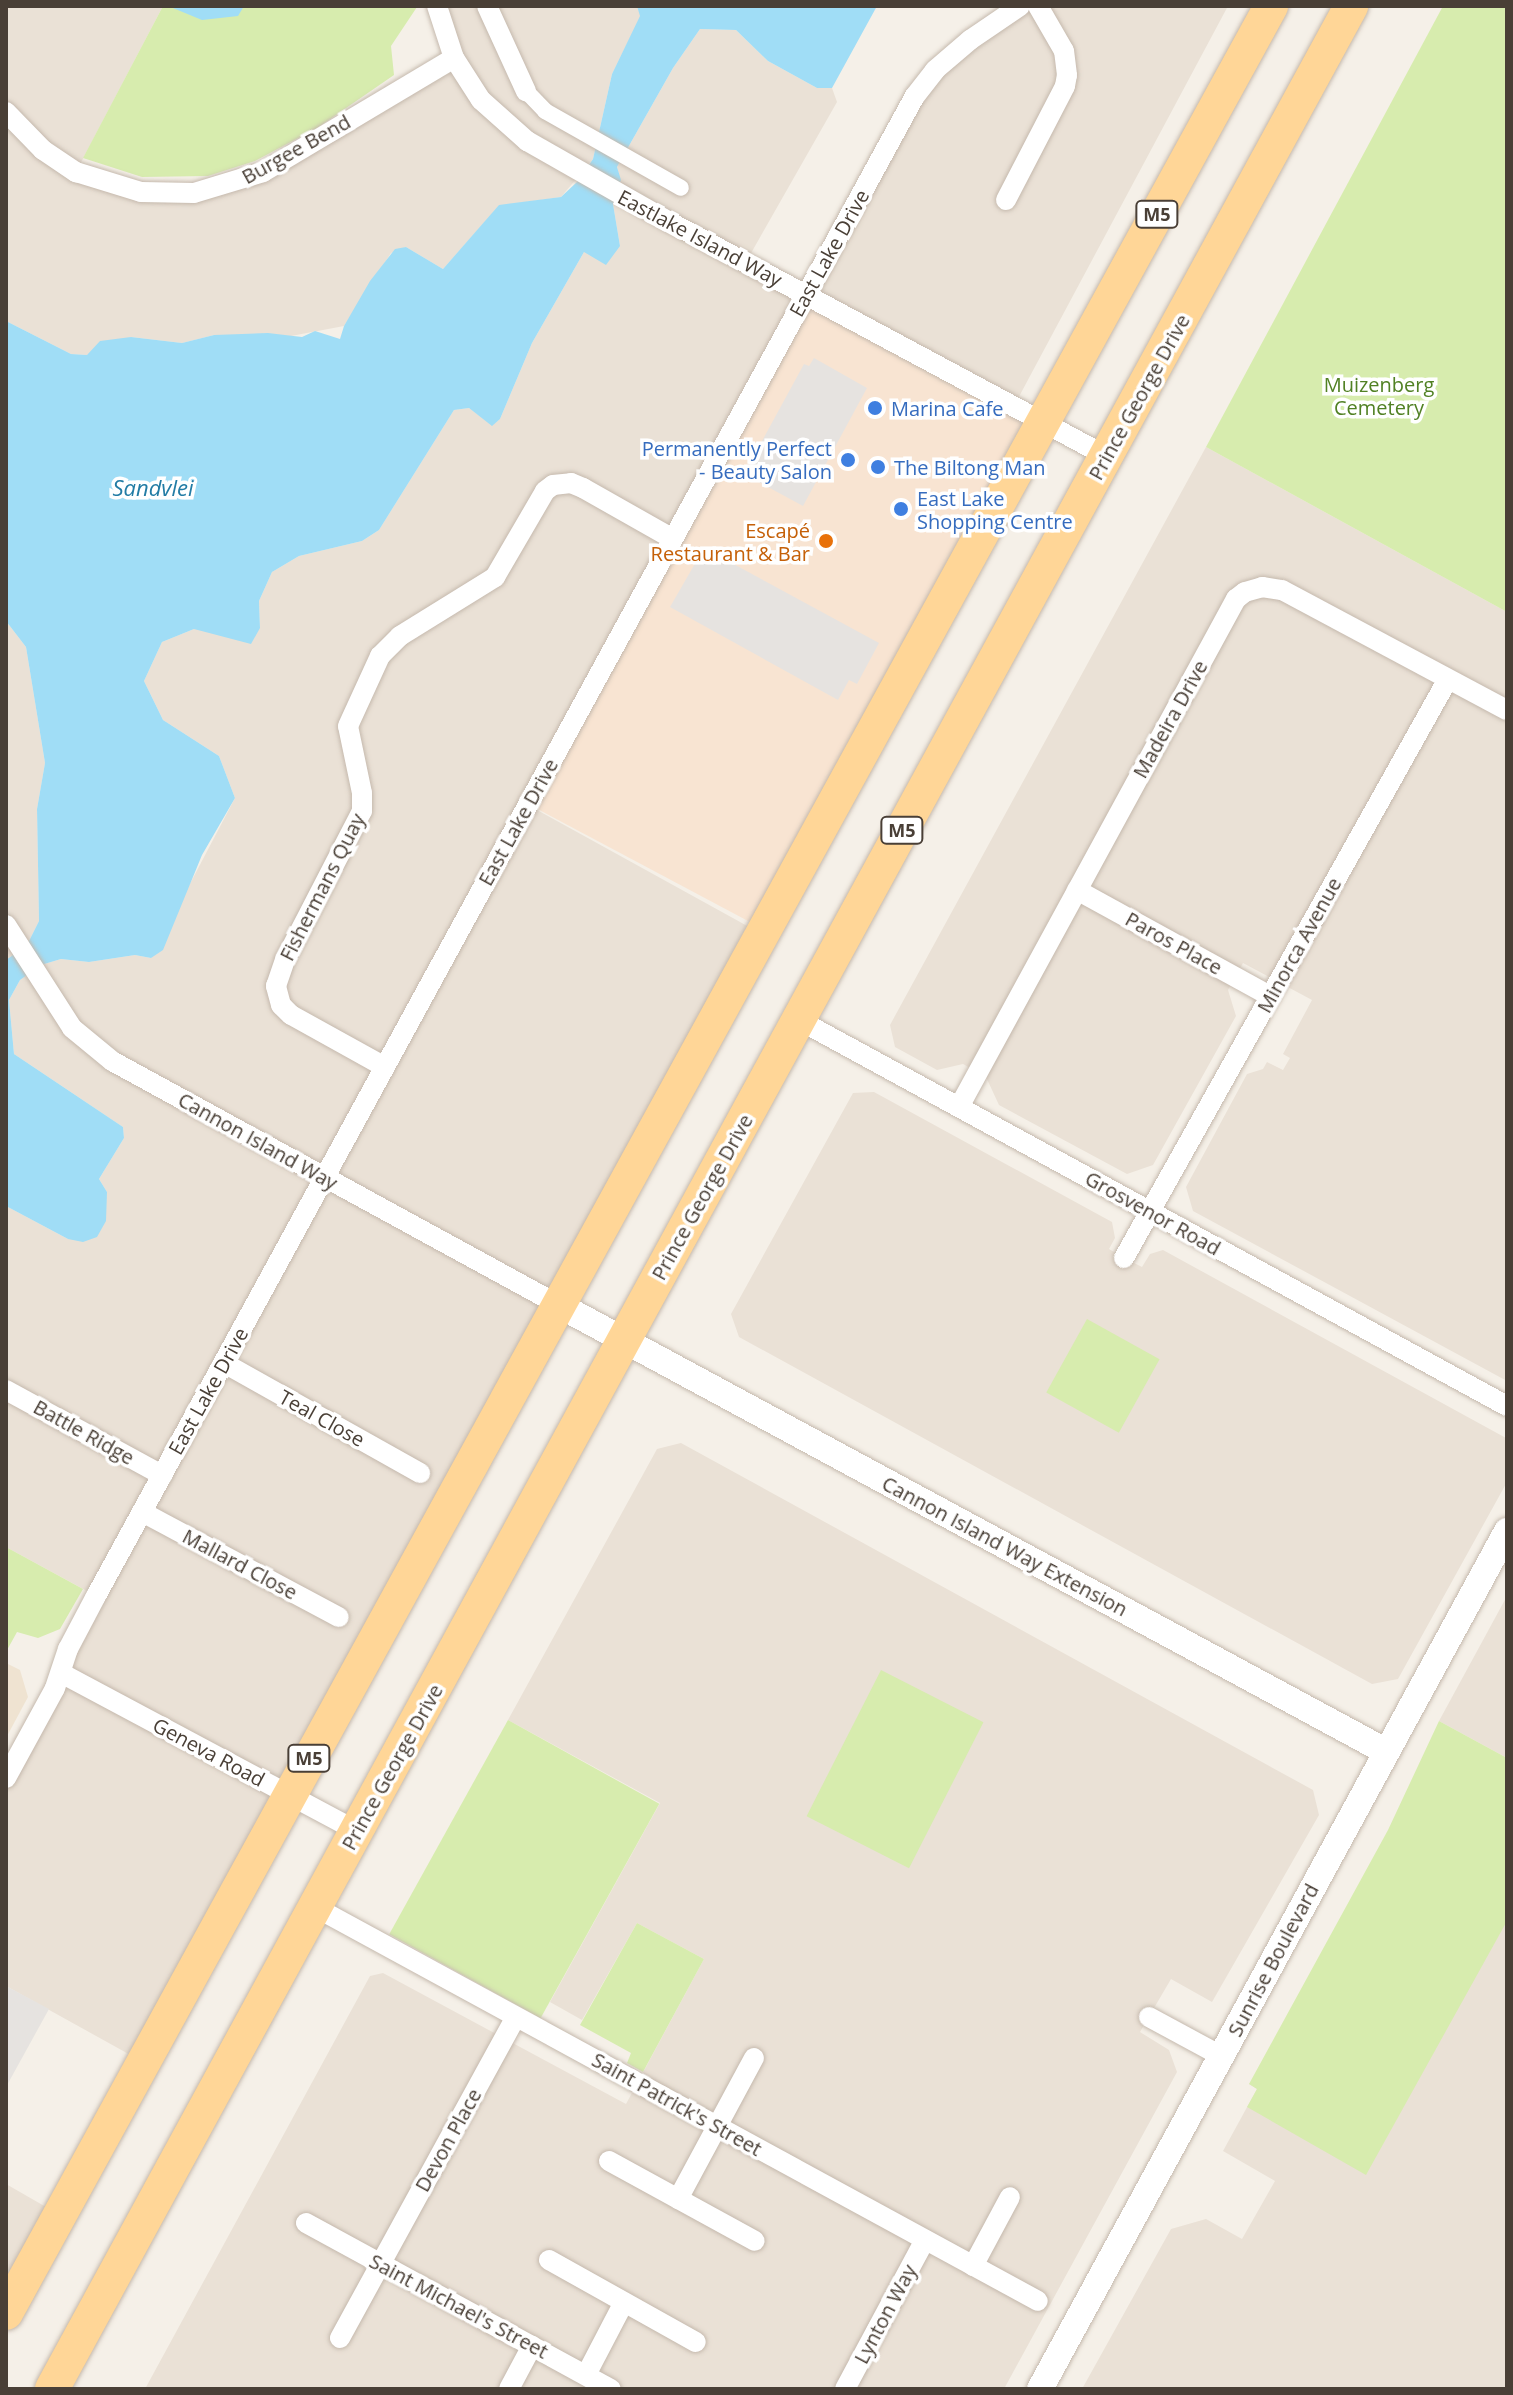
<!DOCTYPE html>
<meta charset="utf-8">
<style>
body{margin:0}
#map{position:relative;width:1513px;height:2395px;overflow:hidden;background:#f5f0e8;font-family:"Open Sans",sans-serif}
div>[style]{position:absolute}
.residential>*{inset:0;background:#eae1d6}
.commercial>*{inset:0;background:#f8e4d2;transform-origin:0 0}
.education>*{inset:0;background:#efe3d1}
.green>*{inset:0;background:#d7ecae;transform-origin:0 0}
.parking>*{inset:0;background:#e6e3e0}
.water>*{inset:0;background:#a0ddf6}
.roads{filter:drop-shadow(0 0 2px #c5b9ad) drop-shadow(0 0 2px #c5b9ad)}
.pedestrian>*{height:16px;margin:-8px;padding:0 8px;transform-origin:8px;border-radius:8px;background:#fff}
.minor>*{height:20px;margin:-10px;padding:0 10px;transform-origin:10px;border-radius:10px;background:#fff}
.tertiary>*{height:26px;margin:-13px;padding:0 13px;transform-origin:13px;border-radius:13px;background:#fff}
.primary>*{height:34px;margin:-17px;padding:0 17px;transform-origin:17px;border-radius:17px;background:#ffd697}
.dots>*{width:22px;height:22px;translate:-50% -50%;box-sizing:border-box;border:4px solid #fff;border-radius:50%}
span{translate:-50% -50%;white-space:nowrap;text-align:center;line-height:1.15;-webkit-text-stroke:7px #fff;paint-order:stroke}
.shield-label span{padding:2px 6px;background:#fff;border:2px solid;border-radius:6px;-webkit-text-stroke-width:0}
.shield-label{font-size:18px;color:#493f36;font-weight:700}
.street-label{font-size:20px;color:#493f36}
.park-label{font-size:20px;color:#518124}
.shop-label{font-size:20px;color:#366cbe}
.left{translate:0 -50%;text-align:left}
.right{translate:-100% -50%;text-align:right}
.food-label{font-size:20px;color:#c56008}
.water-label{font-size:22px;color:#227ca5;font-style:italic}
.frame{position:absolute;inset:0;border:8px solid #493f36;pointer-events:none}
</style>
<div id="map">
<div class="residential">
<div style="clip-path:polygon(6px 6px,163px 6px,76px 172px,114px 187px,235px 183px,454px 58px,437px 6px,637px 6px,641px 16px,612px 74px,593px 159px,561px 197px,499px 206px,443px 269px,406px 247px,391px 253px,344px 326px,291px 336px,214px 335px,182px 343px,131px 337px,87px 355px,71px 354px,6px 321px)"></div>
<div style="clip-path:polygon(1020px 6px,1228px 6px,1014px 406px,528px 805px,760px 933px,143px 2062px,6px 1986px,6px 1778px,96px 1596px,6px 1547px,6px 1206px,68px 1239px,107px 1192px,99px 1179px,124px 1138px,123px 1127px,14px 1054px,9px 1000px,20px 980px,41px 965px,61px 959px,89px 962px,135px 955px,151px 958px,235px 798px,219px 756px,163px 720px,144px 681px,162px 642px,194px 629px,260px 628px,259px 601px,272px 572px,299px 556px,362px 541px,379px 530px,454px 410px,469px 408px,492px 425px,500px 419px,532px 343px,584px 252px,620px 246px,613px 204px,620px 180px,617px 167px,673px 68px,700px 29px,736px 30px,768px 61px,817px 88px,832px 88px,837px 102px,746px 262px,806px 295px,915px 96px)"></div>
<div style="clip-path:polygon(1206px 447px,1507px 612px,1507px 1381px,1193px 1211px,1186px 1187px,1247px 1074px,1263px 1069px,1267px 1062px,1283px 1070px,1290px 1058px,1283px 1054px,1312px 1000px,1243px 963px,1228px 990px,1236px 1016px,1153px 1165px,1127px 1174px,999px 1105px,986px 1077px,963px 1064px,937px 1070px,895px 1047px,890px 1025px)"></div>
<div style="clip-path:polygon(6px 621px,26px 647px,45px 763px,37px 809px,39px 921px,27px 945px,6px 960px)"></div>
<div style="clip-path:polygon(874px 1092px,1112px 1222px,1115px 1238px,1109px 1249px,1124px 1258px,1142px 1267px,1150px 1254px,1163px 1250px,1506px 1438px,1507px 1482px,1398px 1679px,1372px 1684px,739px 1337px,731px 1314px,853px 1093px)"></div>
<div style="clip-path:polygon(681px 1443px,1313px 1790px,1319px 1815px,1212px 2002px,1171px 1979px,1140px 2032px,1169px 2050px,1177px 2072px,1004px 2389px,145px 2389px,370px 1976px,383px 1973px,626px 2104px,704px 1959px,637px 1923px,582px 2020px,550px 2002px,660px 1803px,508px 1720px,657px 1449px)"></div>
<div style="clip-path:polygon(1507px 1596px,1507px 1758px,1439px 1721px)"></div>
<div style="clip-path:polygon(1507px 1894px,1507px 2389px,1082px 2389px,1171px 2229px,1206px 2219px,1242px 2239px,1275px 2181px,1223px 2151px,1257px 2089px,1249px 2084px)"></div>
<div style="clip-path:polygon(6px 2184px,60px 2215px,6px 2313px)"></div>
</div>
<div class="commercial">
<div style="left:806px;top:295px;width:269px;height:580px;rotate:28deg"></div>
</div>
<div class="education">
<div style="clip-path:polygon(6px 1663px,20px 1670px,28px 1697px,6px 1738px)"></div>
</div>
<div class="green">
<div style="clip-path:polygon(163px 6px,417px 6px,417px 7px,391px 46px,394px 75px,317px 128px,255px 161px,208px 176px,142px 177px,83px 158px)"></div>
<div style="clip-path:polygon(1443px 6px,1507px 6px,1507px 612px,1206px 447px)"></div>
<div style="left:1087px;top:1319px;width:83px;height:84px;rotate:29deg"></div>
<div style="clip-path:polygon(6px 1547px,83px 1589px,60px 1629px,38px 1638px,17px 1632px,6px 1652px)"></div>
<div style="left:881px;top:1670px;width:115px;height:164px;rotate:27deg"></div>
<div style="left:508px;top:1720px;width:173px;height:245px;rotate:29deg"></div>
<div style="clip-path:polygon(1439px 1721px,1507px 1758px,1507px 1921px,1366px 2175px,1247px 2107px,1257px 2089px,1249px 2084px,1388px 1830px)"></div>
<div style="clip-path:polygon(637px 1923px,704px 1959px,643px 2072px,627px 2063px,631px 2053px,580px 2025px)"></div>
</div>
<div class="parking">
<div style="clip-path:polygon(814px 358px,867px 388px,803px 506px,744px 474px,804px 364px,809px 366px)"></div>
<div style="clip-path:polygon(704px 548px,879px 643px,857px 684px,849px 680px,838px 700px,670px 607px)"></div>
<div style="clip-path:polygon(6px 1986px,49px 2009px,6px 2087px)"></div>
</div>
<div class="water">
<div style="clip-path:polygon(168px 6px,244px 6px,238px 16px,202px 20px)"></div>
<div style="clip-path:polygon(637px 6px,877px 6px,832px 88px,817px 88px,768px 61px,736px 30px,700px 29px,673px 68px,617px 167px,621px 180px,613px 204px,620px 246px,606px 265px,584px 252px,532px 343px,500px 419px,492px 426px,469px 408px,454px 410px,379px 530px,362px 541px,299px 556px,272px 572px,259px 601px,260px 628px,251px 644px,194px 629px,162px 642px,144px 681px,163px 720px,219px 756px,235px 798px,202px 855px,163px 950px,151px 958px,135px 955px,89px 962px,61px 959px,41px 965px,20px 980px,9px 1000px,14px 1054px,123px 1127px,124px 1138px,99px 1179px,107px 1192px,106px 1221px,97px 1237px,83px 1242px,68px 1239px,6px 1206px,6px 960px,27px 945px,39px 921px,37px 809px,45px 763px,26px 647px,6px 621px,6px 321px,71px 354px,87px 355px,100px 341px,131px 337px,182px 343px,214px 335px,268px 333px,302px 337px,315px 331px,340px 339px,344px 326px,370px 281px,395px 249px,406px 247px,443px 269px,499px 205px,561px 197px,577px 182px,593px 159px,612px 74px,640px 16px)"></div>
</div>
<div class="roads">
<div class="pedestrian">
<div style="left:526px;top:91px;width:28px;rotate:46deg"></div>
<div style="left:545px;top:111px;width:156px;rotate:29.5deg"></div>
</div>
<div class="minor">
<div style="left:437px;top:6px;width:55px;rotate:71.9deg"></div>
<div style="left:454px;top:58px;width:50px;rotate:57.3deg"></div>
<div style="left:481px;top:100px;width:62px;rotate:41.7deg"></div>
<div style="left:527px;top:141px;width:160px;rotate:29.6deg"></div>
<div style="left:666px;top:220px;width:499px;rotate:28.2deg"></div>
<div style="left:487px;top:6px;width:94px;rotate:65.4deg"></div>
<div style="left:6px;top:112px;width:53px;rotate:45.8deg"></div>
<div style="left:43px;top:150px;width:40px;rotate:34deg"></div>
<div style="left:76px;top:172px;width:68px;rotate:17.1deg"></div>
<div style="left:141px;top:192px;width:53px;rotate:1.1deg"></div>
<div style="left:194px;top:193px;width:72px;rotate:-16.9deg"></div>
<div style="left:263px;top:172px;width:222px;rotate:-30.8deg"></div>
<div style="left:1006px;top:200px;width:128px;rotate:-62.6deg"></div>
<div style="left:1065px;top:86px;width:11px;rotate:-80deg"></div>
<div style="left:1067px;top:75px;width:24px;rotate:-97deg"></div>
<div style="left:1064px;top:51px;width:52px;rotate:-120deg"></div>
<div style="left:1077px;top:890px;width:220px;rotate:28.8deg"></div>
<div style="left:6px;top:925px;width:122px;rotate:57.3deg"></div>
<div style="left:72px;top:1028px;width:52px;rotate:39.5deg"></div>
<div style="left:112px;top:1061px;width:507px;rotate:28.64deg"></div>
<div style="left:799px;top:1020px;width:806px;rotate:28.6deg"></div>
<div style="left:385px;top:1067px;width:107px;rotate:-151deg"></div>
<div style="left:291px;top:1015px;width:14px;rotate:-135deg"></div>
<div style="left:281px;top:1005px;width:20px;rotate:-105deg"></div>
<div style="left:276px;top:986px;width:28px;rotate:-71deg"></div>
<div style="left:285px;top:960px;width:168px;rotate:-62.7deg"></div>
<div style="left:362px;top:811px;width:18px;rotate:-90deg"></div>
<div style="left:362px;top:793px;width:68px;rotate:-101.8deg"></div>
<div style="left:348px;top:726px;width:77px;rotate:-65.4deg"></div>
<div style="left:380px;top:656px;width:28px;rotate:-45deg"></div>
<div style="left:400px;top:636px;width:112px;rotate:-31.8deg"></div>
<div style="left:495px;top:577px;width:99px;rotate:-59.8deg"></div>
<div style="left:545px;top:491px;width:10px;rotate:-37deg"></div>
<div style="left:553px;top:485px;width:18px;rotate:-6deg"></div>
<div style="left:571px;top:483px;width:13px;rotate:23deg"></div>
<div style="left:583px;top:488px;width:103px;rotate:29.5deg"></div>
<div style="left:959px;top:1107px;width:579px;rotate:-61.4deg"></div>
<div style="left:1236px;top:599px;width:11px;rotate:-38deg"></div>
<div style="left:1245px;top:592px;width:18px;rotate:-16deg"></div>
<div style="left:1262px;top:587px;width:20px;rotate:9deg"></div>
<div style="left:1282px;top:590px;width:255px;rotate:28.1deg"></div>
<div style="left:1124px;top:1258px;width:663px;rotate:-60.77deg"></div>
<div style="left:224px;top:1363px;width:225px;rotate:29.3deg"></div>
<div style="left:6px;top:1390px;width:178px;rotate:28.6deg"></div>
<div style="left:142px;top:1512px;width:223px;rotate:28.1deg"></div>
<div style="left:61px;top:1673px;width:336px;rotate:28.1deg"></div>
<div style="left:6px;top:1778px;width:102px;rotate:-61.4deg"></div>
<div style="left:55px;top:1688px;width:41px;rotate:-71.6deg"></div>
<div style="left:68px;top:1649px;width:60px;rotate:-62.2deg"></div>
<div style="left:96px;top:1596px;width:1709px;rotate:-61.37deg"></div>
<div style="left:915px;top:96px;width:33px;rotate:-52deg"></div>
<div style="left:935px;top:70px;width:46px;rotate:-40.6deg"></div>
<div style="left:970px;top:40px;width:60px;rotate:-34.2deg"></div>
<div style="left:315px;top:1907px;width:823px;rotate:28.59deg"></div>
<div style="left:1149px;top:2017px;width:82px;rotate:28.4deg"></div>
<div style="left:609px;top:2161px;width:166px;rotate:28.7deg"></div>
<div style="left:678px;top:2199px;width:160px;rotate:-61.7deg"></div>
<div style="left:306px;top:2223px;width:347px;rotate:28.6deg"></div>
<div style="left:549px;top:2260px;width:168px;rotate:29.2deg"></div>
<div style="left:973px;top:2266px;width:78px;rotate:-61.8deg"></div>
<div style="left:340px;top:2338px;width:366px;rotate:-61.3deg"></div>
<div style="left:586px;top:2375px;width:82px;rotate:-62.5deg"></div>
<div style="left:509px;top:2389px;width:49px;rotate:-61.9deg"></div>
<div style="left:845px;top:2389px;width:169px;rotate:-61.8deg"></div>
</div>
<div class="tertiary">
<div style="left:557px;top:1304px;width:941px;rotate:28.36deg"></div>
<div style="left:1040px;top:2389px;width:977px;rotate:-61.44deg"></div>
</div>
<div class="primary">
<div style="left:6px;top:2313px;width:2631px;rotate:-61.26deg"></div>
<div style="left:52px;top:2389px;width:2714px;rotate:-61.4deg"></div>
</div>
</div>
<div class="dots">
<div style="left:875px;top:408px;background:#3f7fe0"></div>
<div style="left:848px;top:460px;background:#3f7fe0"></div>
<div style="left:878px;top:467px;background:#3f7fe0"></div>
<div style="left:901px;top:509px;background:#3f7fe0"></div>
<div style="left:826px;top:541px;background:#e8710a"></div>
</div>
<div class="shield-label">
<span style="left:1157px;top:214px">M5</span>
<span style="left:902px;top:830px">M5</span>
<span style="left:309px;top:1758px">M5</span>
</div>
<div class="street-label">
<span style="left:296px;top:149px;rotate:-29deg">Burgee Bend</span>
<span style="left:700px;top:238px;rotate:28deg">Eastlake Island Way</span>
<span style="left:829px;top:253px;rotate:-61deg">East Lake Drive</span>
<span style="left:1139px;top:397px;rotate:-61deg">Prince George Drive</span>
<span style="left:1170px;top:719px;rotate:-61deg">Madeira Drive</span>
<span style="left:518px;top:822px;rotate:-61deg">East Lake Drive</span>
<span style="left:322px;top:887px;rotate:-63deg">Fishermans Quay</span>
<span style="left:1174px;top:943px;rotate:29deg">Paros Place</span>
<span style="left:1299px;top:945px;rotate:-61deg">Minorca Avenue</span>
<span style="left:258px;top:1141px;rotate:29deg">Cannon Island Way</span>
<span style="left:702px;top:1197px;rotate:-61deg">Prince George Drive</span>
<span style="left:1153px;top:1213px;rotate:29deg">Grosvenor Road</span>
<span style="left:208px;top:1391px;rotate:-61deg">East Lake Drive</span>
<span style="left:322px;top:1418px;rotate:29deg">Teal Close</span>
<span style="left:84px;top:1432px;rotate:29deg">Battle Ridge</span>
<span style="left:1005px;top:1546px;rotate:28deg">Cannon Island Way Extension</span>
<span style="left:240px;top:1564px;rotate:28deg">Mallard Close</span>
<span style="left:209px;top:1752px;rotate:28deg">Geneva Road</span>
<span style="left:392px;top:1767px;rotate:-61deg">Prince George Drive</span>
<span style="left:1273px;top:1960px;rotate:-62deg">Sunrise Boulevard</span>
<span style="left:677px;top:2104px;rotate:29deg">Saint Patrick's Street</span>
<span style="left:448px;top:2140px;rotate:-61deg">Devon Place</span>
<span style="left:459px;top:2306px;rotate:28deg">Saint Michael's Street</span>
<span style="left:885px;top:2314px;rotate:-62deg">Lynton Way</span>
</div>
<div class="park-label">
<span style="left:1379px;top:396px">Muizenberg<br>Cemetery</span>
</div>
<div class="shop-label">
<span class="left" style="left:891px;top:408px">Marina Cafe</span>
<span class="right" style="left:832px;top:460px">Permanently Perfect<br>- Beauty Salon</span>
<span class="left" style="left:894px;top:467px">The Biltong Man</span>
<span class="left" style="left:917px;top:510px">East Lake<br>Shopping Centre</span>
</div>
<div class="food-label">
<span class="right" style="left:810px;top:542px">Escapé<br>Restaurant &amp; Bar</span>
</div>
<div class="water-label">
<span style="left:153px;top:488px">Sandvlei</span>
</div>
<div class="frame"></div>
</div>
